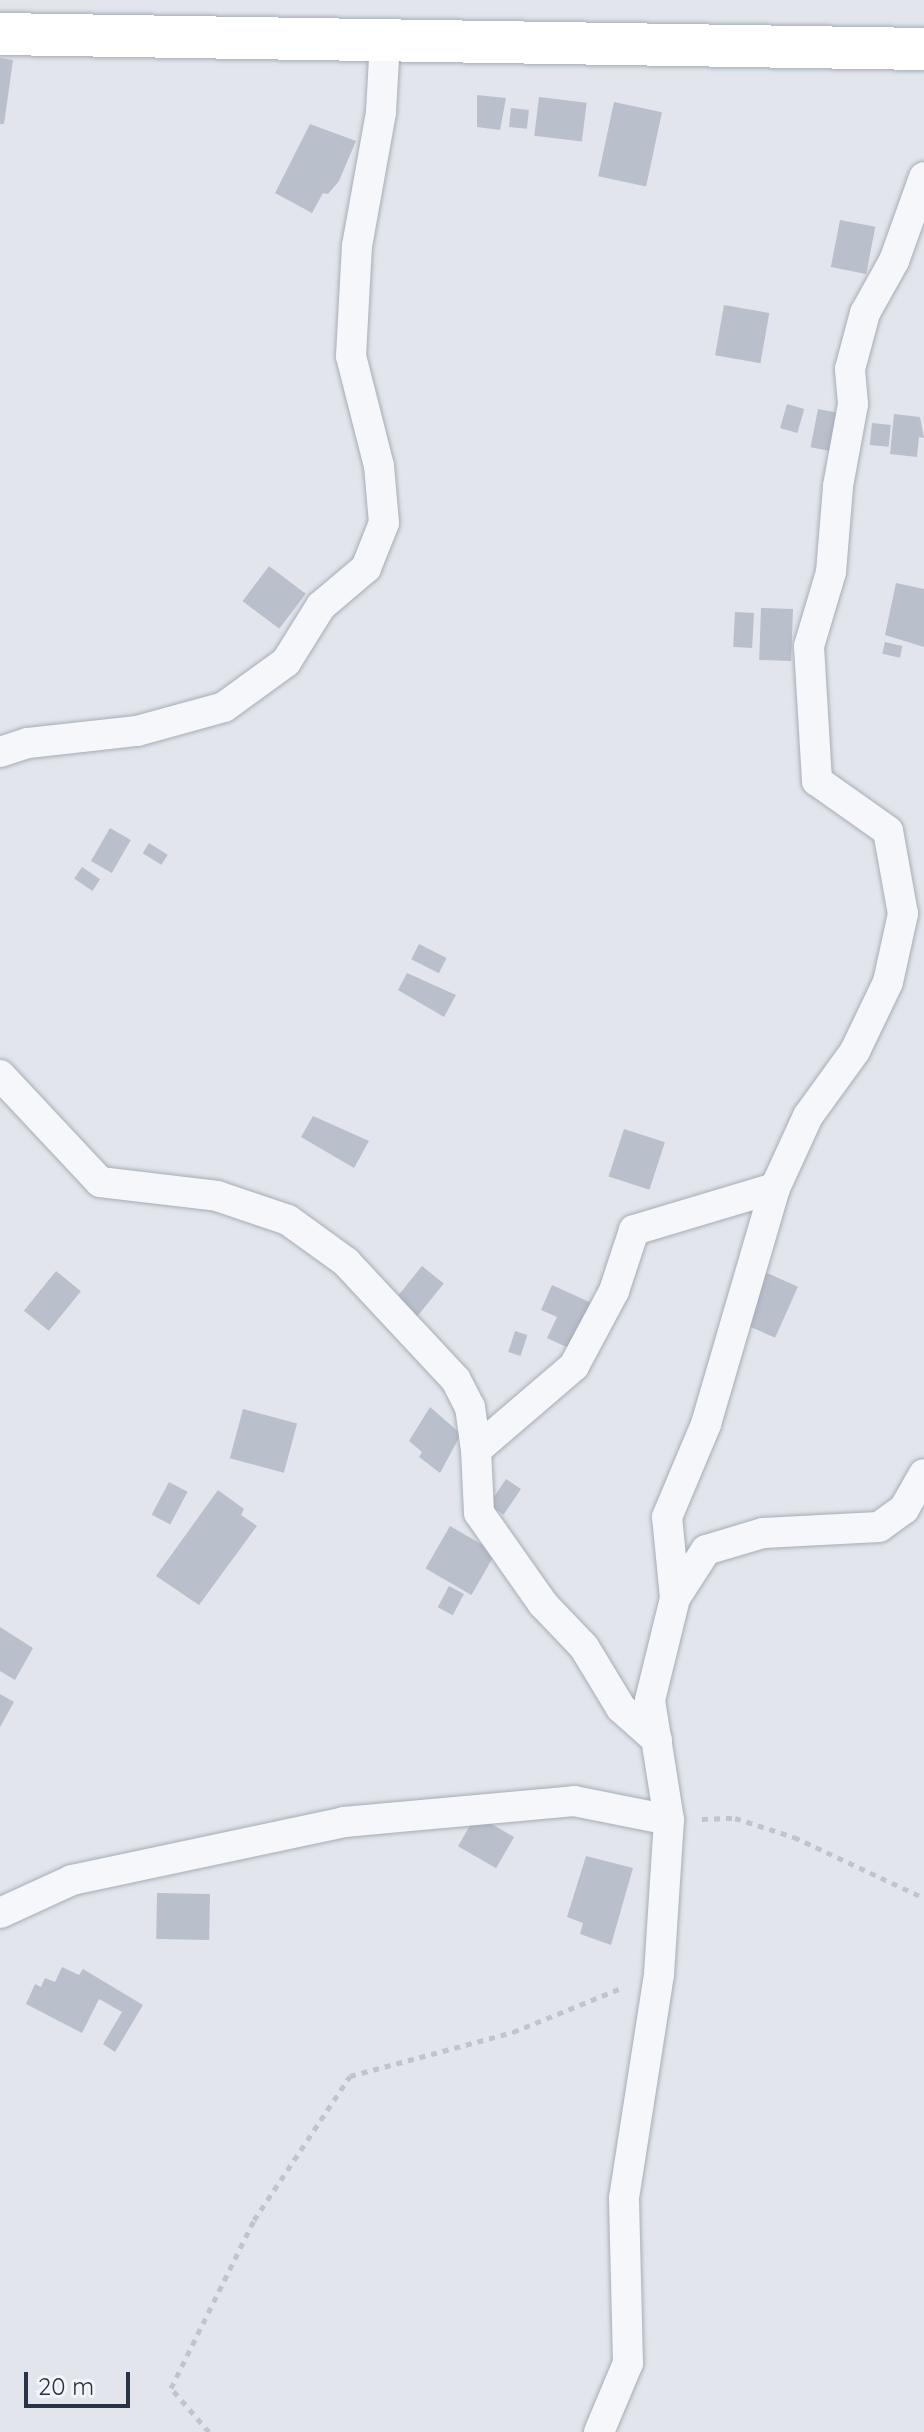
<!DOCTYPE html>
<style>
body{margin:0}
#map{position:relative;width:924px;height:2432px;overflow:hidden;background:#e2e6ec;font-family:Quicksand,sans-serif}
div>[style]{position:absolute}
.building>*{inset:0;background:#b9bfcb;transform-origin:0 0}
.path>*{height:5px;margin-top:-2.5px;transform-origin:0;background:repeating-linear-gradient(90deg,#c0c4cb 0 6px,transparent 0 12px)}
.roads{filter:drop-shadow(0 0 2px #a6adb7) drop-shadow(0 0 2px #a6adb7)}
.street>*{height:30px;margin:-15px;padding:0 15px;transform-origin:15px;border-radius:15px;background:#f6f7fa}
.secondary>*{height:42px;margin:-21px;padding:0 21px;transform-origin:21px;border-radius:21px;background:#fff}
span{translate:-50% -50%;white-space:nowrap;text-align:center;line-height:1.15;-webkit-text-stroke:6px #f3f5f9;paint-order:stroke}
.scale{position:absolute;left:24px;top:2372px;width:106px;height:36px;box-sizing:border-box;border:4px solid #283346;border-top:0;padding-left:10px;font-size:24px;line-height:28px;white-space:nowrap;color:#283346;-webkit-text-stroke:6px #f3f5f9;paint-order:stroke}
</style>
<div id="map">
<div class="building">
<div style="clip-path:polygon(0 58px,13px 60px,4px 124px,0 124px)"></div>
<div style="clip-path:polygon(477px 95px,506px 98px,500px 130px,477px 127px)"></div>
<div style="left:539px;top:97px;width:48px;height:39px;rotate:7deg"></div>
<div style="left:614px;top:102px;width:49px;height:76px;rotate:12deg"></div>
<div style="left:511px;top:108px;width:18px;height:19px;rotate:6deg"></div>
<div style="clip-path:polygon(310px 124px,356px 141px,339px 181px,328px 194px,323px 193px,312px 213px,275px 193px)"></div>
<div style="left:840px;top:220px;width:36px;height:48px;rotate:11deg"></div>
<div style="left:724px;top:305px;width:46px;height:51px;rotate:10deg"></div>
<div style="left:787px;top:404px;width:18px;height:25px;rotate:16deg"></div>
<div style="left:818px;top:409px;width:25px;height:39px;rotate:11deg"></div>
<div style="clip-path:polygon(894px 414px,920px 417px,924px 438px,919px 437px,917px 457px,890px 454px)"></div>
<div style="left:872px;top:423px;width:19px;height:22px;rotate:6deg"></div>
<div style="left:269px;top:566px;width:46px;height:44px;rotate:37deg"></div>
<div style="clip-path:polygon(896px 583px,924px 589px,924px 647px,885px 635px)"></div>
<div style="left:761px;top:608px;width:32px;height:52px;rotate:2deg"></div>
<div style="left:735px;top:612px;width:19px;height:35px;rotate:3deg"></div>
<div style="left:885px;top:642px;width:18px;height:12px;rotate:13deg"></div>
<div style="left:110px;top:828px;width:24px;height:38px;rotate:30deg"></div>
<div style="left:149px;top:843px;width:22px;height:12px;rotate:32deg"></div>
<div style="left:82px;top:867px;width:22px;height:14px;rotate:34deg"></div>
<div style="left:419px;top:944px;width:31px;height:17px;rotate:27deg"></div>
<div style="clip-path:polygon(407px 973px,456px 995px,444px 1017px,398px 990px)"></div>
<div style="clip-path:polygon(313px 1116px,369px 1141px,354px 1168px,301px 1137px)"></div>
<div style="left:624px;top:1129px;width:43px;height:50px;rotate:18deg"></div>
<div style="left:422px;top:1266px;width:28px;height:43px;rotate:39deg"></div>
<div style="left:56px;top:1271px;width:32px;height:51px;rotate:39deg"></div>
<div style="left:765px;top:1272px;width:36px;height:56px;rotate:24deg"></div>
<div style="clip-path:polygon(552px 1285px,596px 1305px,575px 1351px,547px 1338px,557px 1317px,541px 1310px)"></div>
<div style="left:515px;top:1331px;width:13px;height:22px;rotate:18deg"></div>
<div style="clip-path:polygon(430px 1407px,461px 1434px,440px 1473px,419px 1457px,422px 1452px,409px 1441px)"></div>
<div style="left:243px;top:1409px;width:56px;height:51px;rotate:15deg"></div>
<div style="left:506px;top:1479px;width:18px;height:31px;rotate:34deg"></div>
<div style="left:169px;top:1482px;width:21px;height:37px;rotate:28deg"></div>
<div style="clip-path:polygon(218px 1490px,244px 1509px,241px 1515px,257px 1526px,199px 1605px,156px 1576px)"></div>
<div style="left:450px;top:1526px;width:53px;height:49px;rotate:30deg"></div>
<div style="left:449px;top:1586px;width:17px;height:24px;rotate:28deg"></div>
<div style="clip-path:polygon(0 1627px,33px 1648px,15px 1680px,0 1671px)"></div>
<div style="clip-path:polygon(0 1694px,14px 1702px,0 1727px)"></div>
<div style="left:476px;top:1815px;width:44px;height:36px;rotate:30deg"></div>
<div style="clip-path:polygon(586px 1856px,633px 1868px,611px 1945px,580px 1934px,583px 1923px,567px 1917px)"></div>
<div style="left:157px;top:1893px;width:53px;height:46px;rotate:1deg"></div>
<div style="clip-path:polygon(62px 1967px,79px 1975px,83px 1969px,143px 2005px,115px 2052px,103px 2044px,122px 2012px,99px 1999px,82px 2033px,26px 2004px,35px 1984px,41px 1987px,45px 1978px,55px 1982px)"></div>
</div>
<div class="path">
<div style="left:702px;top:1819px;width:33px;rotate:-2deg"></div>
<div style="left:735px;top:1818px;width:62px;rotate:17.9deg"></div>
<div style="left:794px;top:1837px;width:144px;rotate:25.1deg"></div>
<div style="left:209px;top:2432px;width:58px;rotate:-130.8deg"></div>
<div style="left:171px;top:2388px;width:187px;rotate:-63.7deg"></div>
<div style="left:254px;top:2220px;width:173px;rotate:-56.3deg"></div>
<div style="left:350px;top:2076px;width:169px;rotate:-15.1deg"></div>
<div style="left:513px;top:2032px;width:120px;rotate:-22.1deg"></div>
</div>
<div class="roads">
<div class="street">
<div style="left:0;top:752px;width:29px;rotate:-18deg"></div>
<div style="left:28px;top:743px;width:110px;rotate:-6.3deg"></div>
<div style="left:137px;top:731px;width:90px;rotate:-15.4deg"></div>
<div style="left:224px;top:707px;width:77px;rotate:-36deg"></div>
<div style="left:286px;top:662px;width:66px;rotate:-58deg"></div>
<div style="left:321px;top:606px;width:59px;rotate:-40.2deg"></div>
<div style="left:366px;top:568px;width:48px;rotate:-68.2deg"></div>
<div style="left:384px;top:523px;width:57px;rotate:-95deg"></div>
<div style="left:379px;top:466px;width:114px;rotate:-104.3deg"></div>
<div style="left:351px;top:356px;width:110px;rotate:-86.9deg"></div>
<div style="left:357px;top:246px;width:136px;rotate:-79.8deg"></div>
<div style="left:381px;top:112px;width:72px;rotate:-86.8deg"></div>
<div style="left:0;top:1075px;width:146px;rotate:46.9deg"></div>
<div style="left:100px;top:1182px;width:118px;rotate:6.8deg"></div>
<div style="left:217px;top:1196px;width:75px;rotate:18.7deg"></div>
<div style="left:288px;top:1220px;width:72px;rotate:35.9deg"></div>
<div style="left:346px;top:1262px;width:161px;rotate:47deg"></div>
<div style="left:456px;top:1380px;width:30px;rotate:63deg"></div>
<div style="left:470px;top:1407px;width:43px;rotate:82.1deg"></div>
<div style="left:675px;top:1598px;width:57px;rotate:-57.1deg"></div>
<div style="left:706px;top:1550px;width:59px;rotate:-16.6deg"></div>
<div style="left:763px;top:1533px;width:116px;rotate:-3deg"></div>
<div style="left:879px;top:1527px;width:31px;rotate:-36deg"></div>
<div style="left:904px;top:1509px;width:40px;rotate:-60.3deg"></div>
<div style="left:657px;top:1740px;width:48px;rotate:-138.4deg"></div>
<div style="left:621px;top:1708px;width:71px;rotate:-121.2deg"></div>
<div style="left:584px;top:1647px;width:59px;rotate:-133.6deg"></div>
<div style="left:543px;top:1604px;width:111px;rotate:-125.1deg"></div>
<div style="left:479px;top:1513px;width:63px;rotate:-92.7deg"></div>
<div style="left:476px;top:1450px;width:129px;rotate:-40.6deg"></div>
<div style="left:574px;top:1366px;width:85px;rotate:-61.9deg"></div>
<div style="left:614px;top:1291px;width:64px;rotate:-71.8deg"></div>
<div style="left:634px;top:1230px;width:147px;rotate:-16.6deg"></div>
<div style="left:0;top:1913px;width:79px;rotate:-24.6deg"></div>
<div style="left:72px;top:1880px;width:278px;rotate:-12deg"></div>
<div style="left:344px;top:1822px;width:231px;rotate:-5.2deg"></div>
<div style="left:574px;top:1801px;width:97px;rotate:11.3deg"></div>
<div style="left:599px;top:2432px;width:75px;rotate:-67.2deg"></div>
<div style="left:628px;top:2363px;width:165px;rotate:-91.4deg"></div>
<div style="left:624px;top:2198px;width:227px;rotate:-81.1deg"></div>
<div style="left:659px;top:1974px;width:154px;rotate:-86.3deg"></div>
<div style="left:669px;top:1820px;width:121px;rotate:-99deg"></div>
<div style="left:650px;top:1700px;width:105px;rotate:-76.2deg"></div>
<div style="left:675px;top:1598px;width:81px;rotate:-95.6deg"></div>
<div style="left:667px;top:1517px;width:101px;rotate:-67.2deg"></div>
<div style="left:706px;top:1424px;width:246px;rotate:-73.7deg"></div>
<div style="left:775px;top:1188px;width:79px;rotate:-65.4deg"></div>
<div style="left:808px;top:1116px;width:80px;rotate:-54.1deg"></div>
<div style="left:855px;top:1051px;width:76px;rotate:-64.4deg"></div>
<div style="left:888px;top:982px;width:70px;rotate:-77.6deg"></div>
<div style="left:903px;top:914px;width:84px;rotate:-100.2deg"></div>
<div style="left:888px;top:831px;width:87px;rotate:-144.8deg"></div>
<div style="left:817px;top:781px;width:135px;rotate:-93.4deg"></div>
<div style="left:809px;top:646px;width:77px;rotate:-73.4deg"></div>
<div style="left:831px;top:572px;width:86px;rotate:-85.3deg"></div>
<div style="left:838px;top:486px;width:83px;rotate:-79.6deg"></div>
<div style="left:853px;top:404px;width:35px;rotate:-95deg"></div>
<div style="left:850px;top:369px;width:58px;rotate:-75deg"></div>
<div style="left:865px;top:313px;width:60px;rotate:-60.9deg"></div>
<div style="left:894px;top:261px;width:89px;rotate:-70.3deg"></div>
</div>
<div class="secondary">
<div style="left:0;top:34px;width:924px;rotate:0.93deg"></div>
</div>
</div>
<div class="scale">20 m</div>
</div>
